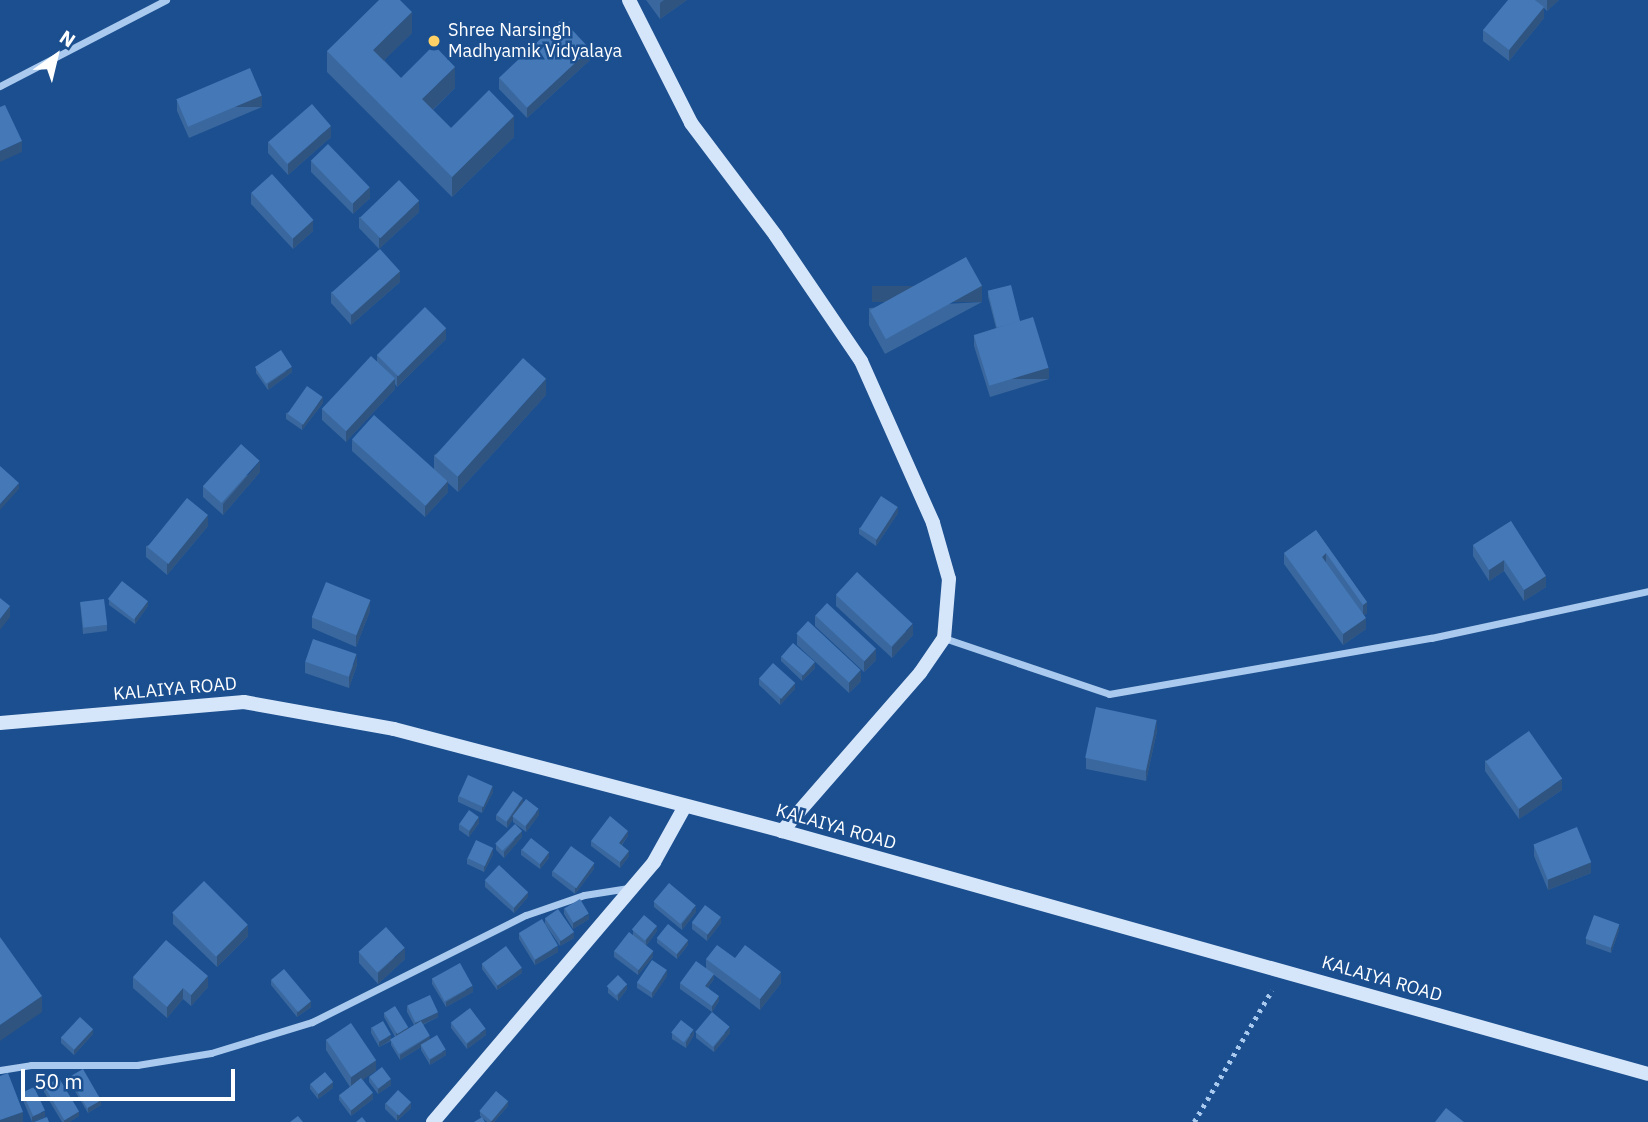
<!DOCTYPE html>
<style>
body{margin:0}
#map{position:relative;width:1648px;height:1122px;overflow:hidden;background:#1b4f8f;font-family:"IBM Plex Sans",sans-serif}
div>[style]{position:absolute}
.path>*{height:4.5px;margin-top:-2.25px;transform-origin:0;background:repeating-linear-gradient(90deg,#a9c9ee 0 3.5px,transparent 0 8.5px)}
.street>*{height:7px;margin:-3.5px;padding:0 3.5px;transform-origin:3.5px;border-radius:3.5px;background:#a9c9ee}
.secondary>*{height:14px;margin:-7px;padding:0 7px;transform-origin:7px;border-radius:7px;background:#d6e6fa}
.wall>*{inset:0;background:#3a679d}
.shaded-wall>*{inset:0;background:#305480;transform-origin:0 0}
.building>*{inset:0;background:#4478b7;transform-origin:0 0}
.dots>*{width:19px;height:19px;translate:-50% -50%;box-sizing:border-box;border:4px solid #1b4f8f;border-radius:50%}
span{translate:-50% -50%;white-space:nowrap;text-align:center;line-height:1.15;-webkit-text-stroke:5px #1b4f8f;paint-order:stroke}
.poi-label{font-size:18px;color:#fff}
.left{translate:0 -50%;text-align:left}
.street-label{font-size:18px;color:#fff}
.north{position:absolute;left:21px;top:21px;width:70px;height:70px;-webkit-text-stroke:5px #1b4f8f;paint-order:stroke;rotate:34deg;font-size:19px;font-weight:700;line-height:28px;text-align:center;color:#fff}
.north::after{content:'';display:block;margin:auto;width:24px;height:32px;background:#fff;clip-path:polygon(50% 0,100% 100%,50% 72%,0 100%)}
.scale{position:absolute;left:21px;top:1069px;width:214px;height:32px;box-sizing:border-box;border:4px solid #fff;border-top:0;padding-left:9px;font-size:21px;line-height:24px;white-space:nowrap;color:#fff;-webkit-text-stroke:5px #1b4f8f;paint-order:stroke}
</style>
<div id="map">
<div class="path">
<div style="left:1194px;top:1122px;width:153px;rotate:-59.4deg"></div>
</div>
<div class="street">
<div style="left:0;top:86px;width:187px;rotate:-27.4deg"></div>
<div style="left:944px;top:638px;width:174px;rotate:18.7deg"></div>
<div style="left:1109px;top:694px;width:327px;rotate:-9.9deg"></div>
<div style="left:1431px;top:638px;width:222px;rotate:-12.2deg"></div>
<div style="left:0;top:1070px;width:31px;rotate:-9deg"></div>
<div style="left:31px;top:1065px;width:106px"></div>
<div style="left:137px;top:1065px;width:75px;rotate:-9.2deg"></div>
<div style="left:211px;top:1053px;width:106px;rotate:-17.1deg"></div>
<div style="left:312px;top:1022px;width:239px;rotate:-26.6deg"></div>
<div style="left:526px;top:915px;width:61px;rotate:-19deg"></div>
<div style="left:584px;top:895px;width:45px;rotate:-9deg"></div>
</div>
<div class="secondary">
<div style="left:629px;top:0;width:138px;rotate:63.2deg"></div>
<div style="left:691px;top:123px;width:141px;rotate:53deg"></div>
<div style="left:776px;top:236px;width:151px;rotate:55.8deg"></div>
<div style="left:861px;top:361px;width:177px;rotate:66deg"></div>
<div style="left:933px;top:523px;width:58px;rotate:74.1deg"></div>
<div style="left:949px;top:579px;width:59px;rotate:94.8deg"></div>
<div style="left:944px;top:638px;width:42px;rotate:124.4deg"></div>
<div style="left:920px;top:673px;width:210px;rotate:131.1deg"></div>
<div style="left:0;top:723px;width:245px;rotate:-4.9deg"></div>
<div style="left:244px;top:702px;width:152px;rotate:10.2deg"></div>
<div style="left:394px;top:729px;width:401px;rotate:14.7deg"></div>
<div style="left:782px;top:831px;width:899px;rotate:15.67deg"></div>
<div style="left:433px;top:1122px;width:341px;rotate:-49.6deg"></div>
<div style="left:654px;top:862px;width:64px;rotate:-61deg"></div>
</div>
<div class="wall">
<div style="clip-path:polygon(646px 0,687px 0,660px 19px)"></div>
<div style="clip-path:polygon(1536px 0,1559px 0,1547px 11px,1544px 8px,1544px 18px,1509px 61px,1483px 41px,1483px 30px)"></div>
<div style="clip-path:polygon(412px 33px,384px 60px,401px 78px,455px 88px,433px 110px,451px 128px,514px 137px,452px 197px,327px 72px,327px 51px)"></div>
<div style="clip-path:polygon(590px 60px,527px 118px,499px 89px,499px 78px)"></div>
<div style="clip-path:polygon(177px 100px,262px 107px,189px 138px,177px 111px)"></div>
<div style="clip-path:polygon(331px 137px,288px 175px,268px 153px,268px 142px)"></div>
<div style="clip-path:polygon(311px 161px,370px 198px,353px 214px,311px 172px)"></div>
<div style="clip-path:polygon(251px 193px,313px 231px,293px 249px,251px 204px)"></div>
<div style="clip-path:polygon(419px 212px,379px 249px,359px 228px,359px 217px)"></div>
<div style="clip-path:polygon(400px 282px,351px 325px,331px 303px,331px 292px)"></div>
<div style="clip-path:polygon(988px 291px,1020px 321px,1049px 379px,990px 397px,974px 346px,974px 335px,996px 328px,988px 297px)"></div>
<div style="clip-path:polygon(982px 302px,885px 354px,869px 325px,869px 308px)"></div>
<div style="clip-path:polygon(446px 339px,397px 387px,395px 384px,395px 389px,346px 442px,322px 420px,322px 409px,377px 361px,377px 355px)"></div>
<div style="clip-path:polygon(256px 368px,292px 372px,268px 390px,256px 373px)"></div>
<div style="clip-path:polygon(546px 395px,458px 492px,448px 483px,448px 492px,425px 517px,352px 451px,352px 440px,434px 469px,434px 455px)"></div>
<div style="clip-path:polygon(323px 403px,302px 430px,286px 419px,286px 413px)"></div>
<div style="clip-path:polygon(260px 472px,223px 515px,203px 497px,203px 486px)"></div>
<div style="clip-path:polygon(898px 513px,876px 546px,859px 534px,859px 528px)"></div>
<div style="clip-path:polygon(1511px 521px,1546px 587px,1524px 601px,1504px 571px,1489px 581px,1473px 556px,1473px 545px)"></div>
<div style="clip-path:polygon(208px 526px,167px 575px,146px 557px,146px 546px)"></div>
<div style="clip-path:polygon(1316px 530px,1367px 602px,1367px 613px,1364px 615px,1366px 629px,1343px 645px,1284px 564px,1284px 553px)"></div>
<div style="clip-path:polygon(836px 595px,913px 635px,892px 658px,836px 606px)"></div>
<div style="clip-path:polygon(109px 600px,148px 606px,135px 624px,109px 605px)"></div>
<div style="clip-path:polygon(80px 602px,107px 625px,107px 631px,83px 634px)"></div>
<div style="clip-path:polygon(370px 611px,356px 647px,312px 628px,312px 617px)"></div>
<div style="clip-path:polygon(815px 615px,876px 660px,864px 672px,815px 626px)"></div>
<div style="clip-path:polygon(797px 634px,861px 681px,849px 693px,797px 645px)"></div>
<div style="clip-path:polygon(781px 656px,815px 668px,802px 681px,781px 661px)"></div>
<div style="clip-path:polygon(305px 662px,357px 665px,349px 688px,305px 673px)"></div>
<div style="clip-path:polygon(759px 679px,795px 689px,780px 705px,759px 685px)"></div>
<div style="clip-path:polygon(1157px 731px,1146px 781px,1086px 769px,1086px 758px)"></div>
<div style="clip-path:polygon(1485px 760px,1562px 790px,1519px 819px,1485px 771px)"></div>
<div style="clip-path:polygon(493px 792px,482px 813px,458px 802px,458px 796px)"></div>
<div style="clip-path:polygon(523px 802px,539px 815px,526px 832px,513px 822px,513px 819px,507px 828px,496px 820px,496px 815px)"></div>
<div style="clip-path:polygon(479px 823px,469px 837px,459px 830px,459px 824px)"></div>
<div style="clip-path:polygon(628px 836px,622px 845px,629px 856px,620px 868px,591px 846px,591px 841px)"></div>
<div style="clip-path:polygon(522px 837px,504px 858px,496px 850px,496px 845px)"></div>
<div style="clip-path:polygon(1534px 845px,1591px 873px,1548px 890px,1534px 856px)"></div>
<div style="clip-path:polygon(521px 849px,549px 858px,540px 869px,521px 855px)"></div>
<div style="clip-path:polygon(493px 854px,484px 872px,467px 864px,467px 858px)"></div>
<div style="clip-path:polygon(594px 869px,575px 894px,552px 876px,552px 871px)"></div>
<div style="clip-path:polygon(485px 881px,528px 897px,514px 913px,485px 887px)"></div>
<div style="clip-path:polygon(654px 902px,696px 912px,682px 930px,654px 907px)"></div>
<div style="clip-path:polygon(564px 908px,589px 919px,573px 929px,564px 914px)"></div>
<div style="clip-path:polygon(173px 913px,248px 936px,217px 967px,173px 924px)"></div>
<div style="clip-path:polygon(545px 918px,574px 938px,560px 946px,545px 924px)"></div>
<div style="clip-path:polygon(692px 923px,721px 923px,707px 941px,692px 929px)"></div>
<div style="clip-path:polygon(633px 930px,657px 931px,646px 946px,653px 957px,638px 975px,614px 957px,614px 951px,633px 935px)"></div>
<div style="clip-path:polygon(1619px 930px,1611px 953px,1586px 944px,1586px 939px)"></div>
<div style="clip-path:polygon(519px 933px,558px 952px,535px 965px,519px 939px)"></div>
<div style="clip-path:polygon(657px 938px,688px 945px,677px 959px,657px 943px)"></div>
<div style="clip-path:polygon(359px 952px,405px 959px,378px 984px,359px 963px)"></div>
<div style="clip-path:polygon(735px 958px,781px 983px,760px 1010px,714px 975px,714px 979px,708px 987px,719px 1001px,712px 1012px,680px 989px,680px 983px,706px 968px,706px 959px)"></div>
<div style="clip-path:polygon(482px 964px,522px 973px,497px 990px,482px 969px)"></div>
<div style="clip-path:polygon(667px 976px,652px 998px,637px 988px,637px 982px)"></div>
<div style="clip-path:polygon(133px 977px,208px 987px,191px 1006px,183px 999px,167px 1018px,133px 988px)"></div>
<div style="clip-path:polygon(432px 978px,473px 992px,446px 1007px,432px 984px)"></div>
<div style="clip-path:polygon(271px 980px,311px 1007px,297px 1017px,271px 985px)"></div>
<div style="clip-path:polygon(608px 987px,627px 989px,618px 1001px,608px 993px)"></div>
<div style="clip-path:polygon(407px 1006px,438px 1017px,423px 1025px,430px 1039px,446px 1055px,430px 1065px,421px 1050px,421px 1047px,400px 1060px,391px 1045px,391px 1041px,379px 1047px,371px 1033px,371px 1027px,391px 1040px,395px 1037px,384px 1017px,384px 1012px,408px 1029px,414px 1025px,407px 1012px)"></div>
<div style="clip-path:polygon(451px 1023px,486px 1035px,467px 1049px,451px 1028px)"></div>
<div style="clip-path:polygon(696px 1032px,730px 1033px,714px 1052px,696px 1038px)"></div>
<div style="clip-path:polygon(672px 1033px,694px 1035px,686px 1048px,672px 1039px)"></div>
<div style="clip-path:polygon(93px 1034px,74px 1055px,61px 1043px,61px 1037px)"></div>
<div style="clip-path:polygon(326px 1039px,363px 1080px,373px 1099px,351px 1116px,339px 1100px,339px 1095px,350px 1087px,326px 1050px)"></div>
<div style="clip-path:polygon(369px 1077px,391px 1085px,378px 1094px,369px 1082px)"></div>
<div style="clip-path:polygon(70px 1078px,101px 1105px,88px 1113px,70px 1083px)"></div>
<div style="clip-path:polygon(310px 1084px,333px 1088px,318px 1099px,310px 1089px)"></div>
<div style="clip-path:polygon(44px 1087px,79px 1116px,69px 1122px,62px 1122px,44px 1092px)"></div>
<div style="clip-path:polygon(22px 1092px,45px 1117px,32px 1122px,22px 1098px)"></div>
<div style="clip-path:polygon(385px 1103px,411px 1108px,397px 1121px,385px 1109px)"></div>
<div style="clip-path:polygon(508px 1106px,494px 1122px,487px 1122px,480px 1116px,480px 1111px)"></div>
</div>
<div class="shaded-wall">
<div style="clip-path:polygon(664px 0,687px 0,660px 19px,660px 3px)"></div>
<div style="clip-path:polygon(1547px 0,1559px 0,1547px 11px)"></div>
<div style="clip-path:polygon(1544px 7px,1544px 18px,1509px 61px,1509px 50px)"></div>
<div style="clip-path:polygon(412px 12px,412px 33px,373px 71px,373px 50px)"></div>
<div style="clip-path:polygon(590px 49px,590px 60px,527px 118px,527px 107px)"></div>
<div style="clip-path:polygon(455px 67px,455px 88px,422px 120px,422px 99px)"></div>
<div style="left:262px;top:96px;width:11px;height:79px;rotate:90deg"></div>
<div style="clip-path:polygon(514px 116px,514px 137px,452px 197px,452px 177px)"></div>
<div style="clip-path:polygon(331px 126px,331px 137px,288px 175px,288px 164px)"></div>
<div style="clip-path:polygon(22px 141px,22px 152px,0 162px,0 151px)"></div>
<div style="clip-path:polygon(370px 187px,370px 198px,353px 214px,353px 203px)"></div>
<div style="clip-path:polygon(419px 201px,419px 212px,379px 249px,379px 238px)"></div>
<div style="clip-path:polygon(313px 220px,313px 231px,293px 249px,293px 238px)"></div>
<div style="clip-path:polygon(400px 271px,400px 282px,351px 325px,351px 314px)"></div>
<div style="left:982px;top:286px;width:16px;height:110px;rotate:90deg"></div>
<div style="clip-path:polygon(446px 328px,446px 339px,397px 387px,397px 376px)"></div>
<div style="clip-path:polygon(292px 367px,292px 372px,268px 390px,268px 384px)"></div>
<div style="left:1049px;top:368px;width:11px;height:62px;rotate:90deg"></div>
<div style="clip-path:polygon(395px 378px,395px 389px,346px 442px,346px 431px)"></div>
<div style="clip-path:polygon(546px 379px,546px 395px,458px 492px,458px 476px)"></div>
<div style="clip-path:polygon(323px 397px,323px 403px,302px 430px,302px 425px)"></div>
<div style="clip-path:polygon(260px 461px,260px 472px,223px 515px,223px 504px)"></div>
<div style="clip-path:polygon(448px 481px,448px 492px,425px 517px,425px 506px)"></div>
<div style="clip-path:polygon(19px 483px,19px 489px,0 510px,0 504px)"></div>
<div style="clip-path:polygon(898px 507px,898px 513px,876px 546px,876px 540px)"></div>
<div style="clip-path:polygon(208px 515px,208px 526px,167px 575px,167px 564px)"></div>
<div style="clip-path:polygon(1326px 553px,1326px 564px,1322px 557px)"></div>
<div style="clip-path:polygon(1504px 560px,1504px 571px,1489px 581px,1489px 570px)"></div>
<div style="clip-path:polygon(1546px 576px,1546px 587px,1524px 601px,1524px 590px)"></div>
<div style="clip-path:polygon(370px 600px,370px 611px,356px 647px,356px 636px)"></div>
<div style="clip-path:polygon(148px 601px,148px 606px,135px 624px,135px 618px)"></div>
<div style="clip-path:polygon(1367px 602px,1367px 613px,1363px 616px,1363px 605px)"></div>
<div style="clip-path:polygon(10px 606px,10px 617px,0 630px,0 619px)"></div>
<div style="clip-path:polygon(1366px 618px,1366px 629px,1343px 645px,1343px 634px)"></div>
<div style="clip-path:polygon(913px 624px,913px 635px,892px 658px,892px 647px)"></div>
<div style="clip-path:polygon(876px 649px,876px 660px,864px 672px,864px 661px)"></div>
<div style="clip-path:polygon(357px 654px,357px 665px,349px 688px,349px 677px)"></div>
<div style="clip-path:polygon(815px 662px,815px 668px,802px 681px,802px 675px)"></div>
<div style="clip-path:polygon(861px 670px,861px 681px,849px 693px,849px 682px)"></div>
<div style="clip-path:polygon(795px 683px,795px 689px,780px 705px,780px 699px)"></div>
<div style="clip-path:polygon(1157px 720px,1157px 731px,1146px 781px,1146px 770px)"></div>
<div style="clip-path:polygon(1562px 779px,1562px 790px,1519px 819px,1519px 808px)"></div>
<div style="clip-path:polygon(493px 786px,493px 792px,482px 813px,482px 808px)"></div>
<div style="clip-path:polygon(523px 798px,523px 804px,513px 817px,513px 819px,507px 828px,507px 822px)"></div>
<div style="clip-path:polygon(539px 809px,539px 815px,526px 832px,526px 826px)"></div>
<div style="clip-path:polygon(479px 817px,479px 823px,469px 837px,469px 832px)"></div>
<div style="clip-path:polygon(522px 831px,522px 837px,504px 858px,504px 852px)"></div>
<div style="clip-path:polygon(628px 831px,628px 836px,619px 848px,619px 843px)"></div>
<div style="clip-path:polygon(493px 848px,493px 854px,484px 872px,484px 867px)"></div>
<div style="clip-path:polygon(629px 851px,629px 856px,620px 868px,620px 862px)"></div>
<div style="clip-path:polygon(549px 852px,549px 858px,540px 869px,540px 864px)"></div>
<div style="clip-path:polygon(1591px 862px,1591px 873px,1548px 890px,1548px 879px)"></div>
<div style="clip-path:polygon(594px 863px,594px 869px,575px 894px,575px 888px)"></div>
<div style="clip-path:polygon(528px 892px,528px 897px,514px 913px,514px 908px)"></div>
<div style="clip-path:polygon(696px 906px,696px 912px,682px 930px,682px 924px)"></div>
<div style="clip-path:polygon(589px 914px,589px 919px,573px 929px,573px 923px)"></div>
<div style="clip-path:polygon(721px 917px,721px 923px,707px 941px,707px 935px)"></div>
<div style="clip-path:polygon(1619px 924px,1619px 930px,1611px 953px,1611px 948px)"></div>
<div style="clip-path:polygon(248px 925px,248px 936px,217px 967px,217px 956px)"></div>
<div style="clip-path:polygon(657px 926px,657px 931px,646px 946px,646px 940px)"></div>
<div style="clip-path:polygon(574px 932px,574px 938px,560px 946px,560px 941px)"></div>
<div style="clip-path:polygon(688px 940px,688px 945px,677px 959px,677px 954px)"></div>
<div style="clip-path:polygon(558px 946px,558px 952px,535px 965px,535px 960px)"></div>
<div style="clip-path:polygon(405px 948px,405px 959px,378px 984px,378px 973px)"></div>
<div style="clip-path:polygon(653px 951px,653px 957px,638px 975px,638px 970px)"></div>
<div style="clip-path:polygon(522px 968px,522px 973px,497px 990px,497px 985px)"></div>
<div style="clip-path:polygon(667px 970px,667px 976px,652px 998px,652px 993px)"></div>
<div style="clip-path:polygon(781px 972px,781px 983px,760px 1010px,760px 999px)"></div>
<div style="clip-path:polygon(714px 974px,714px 979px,705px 991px,705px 986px)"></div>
<div style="clip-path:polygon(208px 976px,208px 987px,191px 1006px,191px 995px)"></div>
<div style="clip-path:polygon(627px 984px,627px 989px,618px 1001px,618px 995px)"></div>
<div style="clip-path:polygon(473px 986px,473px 992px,446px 1007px,446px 1002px)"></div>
<div style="clip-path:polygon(183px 988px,183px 999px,167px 1018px,167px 1007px)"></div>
<div style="clip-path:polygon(42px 996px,42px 1012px,0 1041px,0 1025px)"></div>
<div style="clip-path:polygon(719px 996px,719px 1001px,712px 1012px,712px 1006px)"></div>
<div style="clip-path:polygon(311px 1001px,311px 1007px,297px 1017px,297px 1012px)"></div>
<div style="clip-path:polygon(438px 1012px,438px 1017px,415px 1028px,415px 1023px)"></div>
<div style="clip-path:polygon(408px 1027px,408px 1033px,396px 1039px,396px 1033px)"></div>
<div style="clip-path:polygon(730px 1027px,730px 1033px,714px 1052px,714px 1047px)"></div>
<div style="clip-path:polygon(93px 1029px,93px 1034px,74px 1055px,74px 1049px)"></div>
<div style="clip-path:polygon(486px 1029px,486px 1035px,467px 1049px,467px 1044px)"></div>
<div style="clip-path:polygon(694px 1030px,694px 1035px,686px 1048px,686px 1042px)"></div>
<div style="clip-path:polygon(391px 1035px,391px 1040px,379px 1047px,379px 1042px)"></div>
<div style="clip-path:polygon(430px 1036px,430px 1042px,421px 1045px,421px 1047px,400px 1060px,400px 1055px)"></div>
<div style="clip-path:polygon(446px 1050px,446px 1055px,430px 1065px,430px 1060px)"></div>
<div style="clip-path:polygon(376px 1060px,376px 1071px,351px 1088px,351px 1077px)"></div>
<div style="clip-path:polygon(391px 1079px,391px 1085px,378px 1094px,378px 1089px)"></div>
<div style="clip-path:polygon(333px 1082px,333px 1088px,318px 1099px,318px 1094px)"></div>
<div style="clip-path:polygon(373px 1093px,373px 1099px,351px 1116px,351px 1110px)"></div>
<div style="clip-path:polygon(101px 1100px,101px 1105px,88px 1113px,88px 1107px)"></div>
<div style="clip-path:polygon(508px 1101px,508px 1106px,494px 1122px,491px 1122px,491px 1120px)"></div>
<div style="clip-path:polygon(411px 1102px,411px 1108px,397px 1121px,397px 1115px)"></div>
<div style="clip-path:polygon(45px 1111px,45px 1117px,32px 1122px,32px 1117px)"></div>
<div style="clip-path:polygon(79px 1111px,79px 1116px,69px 1122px,64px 1122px,64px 1119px)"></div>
<div style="clip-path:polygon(23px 1112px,23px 1122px,0 1122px,0 1120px)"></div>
</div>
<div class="building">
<div style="clip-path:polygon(379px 0,400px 0,412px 12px,373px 50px,401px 78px,434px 45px,455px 67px,422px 99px,451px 128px,489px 90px,514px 116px,452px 177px,327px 51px)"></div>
<div style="clip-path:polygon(1508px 0,1535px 0,1544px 7px,1509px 50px,1483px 30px)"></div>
<div style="left:562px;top:19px;width:41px;height:86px;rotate:47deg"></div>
<div style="left:250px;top:68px;width:30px;height:80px;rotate:67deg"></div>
<div style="left:312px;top:104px;width:29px;height:58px;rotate:49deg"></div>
<div style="clip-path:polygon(5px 105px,22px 141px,0 151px,0 107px)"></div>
<div style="left:328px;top:144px;width:60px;height:24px;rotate:46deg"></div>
<div style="left:272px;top:174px;width:62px;height:28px;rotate:48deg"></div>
<div style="left:399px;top:180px;width:29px;height:54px;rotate:46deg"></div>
<div style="left:380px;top:249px;width:30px;height:65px;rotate:48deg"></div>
<div style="left:966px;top:257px;width:33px;height:110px;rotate:61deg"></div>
<div style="left:1011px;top:285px;width:38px;height:24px;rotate:76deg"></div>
<div style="left:425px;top:307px;width:30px;height:68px;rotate:45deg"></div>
<div style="left:1033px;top:317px;width:53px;height:62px;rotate:73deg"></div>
<div style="left:281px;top:350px;width:20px;height:31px;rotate:57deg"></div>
<div style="left:371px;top:356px;width:33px;height:72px;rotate:43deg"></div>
<div style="left:523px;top:358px;width:31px;height:132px;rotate:42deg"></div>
<div style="left:307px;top:386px;width:19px;height:34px;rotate:35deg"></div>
<div style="left:374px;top:415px;width:99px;height:33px;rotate:42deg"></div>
<div style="left:241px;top:444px;width:25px;height:57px;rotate:42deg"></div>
<div style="clip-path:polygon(0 466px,19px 483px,0 504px)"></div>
<div style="left:881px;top:496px;width:20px;height:39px;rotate:33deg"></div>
<div style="left:187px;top:498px;width:27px;height:63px;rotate:39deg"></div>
<div style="clip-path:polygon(1511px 521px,1546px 576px,1524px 590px,1504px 560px,1489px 570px,1473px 545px)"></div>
<div style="clip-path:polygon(1316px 530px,1367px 602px,1363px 605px,1326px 553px,1322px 557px,1366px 618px,1343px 634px,1284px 553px)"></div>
<div style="left:857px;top:572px;width:76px;height:31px;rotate:43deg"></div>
<div style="left:122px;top:581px;width:33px;height:23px;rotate:38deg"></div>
<div style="left:326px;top:582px;width:48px;height:38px;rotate:22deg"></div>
<div style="clip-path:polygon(0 598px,10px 606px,0 619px)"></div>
<div style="left:104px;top:599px;width:26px;height:24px;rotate:83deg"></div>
<div style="left:827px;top:603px;width:67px;height:17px;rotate:43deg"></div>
<div style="left:808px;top:621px;width:72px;height:17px;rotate:43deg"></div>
<div style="left:313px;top:639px;width:46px;height:24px;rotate:19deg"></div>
<div style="left:793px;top:643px;width:29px;height:18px;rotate:41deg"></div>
<div style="left:773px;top:663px;width:30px;height:21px;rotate:42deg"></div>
<div style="left:1096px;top:707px;width:62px;height:52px;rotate:12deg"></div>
<div style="left:1529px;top:731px;width:58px;height:53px;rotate:55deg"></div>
<div style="left:468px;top:775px;width:27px;height:23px;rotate:24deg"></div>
<div style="left:513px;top:791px;width:12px;height:29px;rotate:35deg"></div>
<div style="left:526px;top:799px;width:16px;height:22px;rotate:38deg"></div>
<div style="left:469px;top:810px;width:12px;height:17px;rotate:35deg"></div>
<div style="clip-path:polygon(610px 816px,628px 831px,619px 843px,629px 851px,620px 862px,591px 841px)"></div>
<div style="left:515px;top:824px;width:10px;height:28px;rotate:45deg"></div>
<div style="left:1577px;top:827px;width:38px;height:47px;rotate:68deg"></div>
<div style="left:531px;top:838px;width:23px;height:15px;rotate:38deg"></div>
<div style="left:476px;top:840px;width:19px;height:20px;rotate:25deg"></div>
<div style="left:571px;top:846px;width:29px;height:31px;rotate:36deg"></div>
<div style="left:499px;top:865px;width:40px;height:21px;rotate:43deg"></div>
<div style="left:204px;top:881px;width:62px;height:45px;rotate:45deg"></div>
<div style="left:669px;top:883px;width:35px;height:24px;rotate:40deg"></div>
<div style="left:580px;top:899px;width:17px;height:18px;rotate:59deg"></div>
<div style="left:705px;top:905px;width:20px;height:22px;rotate:37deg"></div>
<div style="left:558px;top:909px;width:28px;height:16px;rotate:55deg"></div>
<div style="left:644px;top:915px;width:17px;height:19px;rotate:40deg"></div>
<div style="left:1594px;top:915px;width:27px;height:25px;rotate:20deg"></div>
<div style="left:542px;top:919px;width:31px;height:27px;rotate:59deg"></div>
<div style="left:668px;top:924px;width:26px;height:18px;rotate:39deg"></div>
<div style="left:386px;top:927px;width:28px;height:37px;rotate:48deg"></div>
<div style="left:629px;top:932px;width:31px;height:24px;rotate:38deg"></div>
<div style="clip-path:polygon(0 937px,42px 996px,0 1025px)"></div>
<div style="clip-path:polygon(166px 940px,208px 976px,191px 995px,183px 988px,167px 1007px,133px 977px)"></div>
<div style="clip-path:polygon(717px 945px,735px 958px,745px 945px,781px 972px,760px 999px,706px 959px)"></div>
<div style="left:506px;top:946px;width:27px;height:30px;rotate:54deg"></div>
<div style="left:652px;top:960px;width:18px;height:27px;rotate:34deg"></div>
<div style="clip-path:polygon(696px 961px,714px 974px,705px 986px,719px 996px,712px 1006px,680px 983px)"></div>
<div style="left:460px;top:963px;width:26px;height:32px;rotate:61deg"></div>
<div style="left:284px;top:969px;width:42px;height:17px;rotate:50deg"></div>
<div style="left:618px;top:975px;width:13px;height:16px;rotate:45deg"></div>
<div style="left:430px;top:995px;width:19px;height:25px;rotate:65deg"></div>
<div style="left:395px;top:1006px;width:25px;height:13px;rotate:58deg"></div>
<div style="left:470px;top:1008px;width:26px;height:24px;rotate:53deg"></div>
<div style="left:712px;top:1012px;width:23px;height:26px;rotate:40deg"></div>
<div style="left:80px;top:1017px;width:18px;height:28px;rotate:43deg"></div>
<div style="left:681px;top:1020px;width:16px;height:16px;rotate:38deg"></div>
<div style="left:383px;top:1021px;width:16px;height:13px;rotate:60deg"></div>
<div style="left:421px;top:1021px;width:17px;height:36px;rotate:59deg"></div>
<div style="left:351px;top:1023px;width:45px;height:30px;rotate:56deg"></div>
<div style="left:437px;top:1035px;width:17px;height:19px;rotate:59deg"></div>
<div style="left:382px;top:1067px;width:15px;height:16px;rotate:53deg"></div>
<div style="left:83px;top:1069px;width:36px;height:16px;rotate:60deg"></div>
<div style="left:325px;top:1072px;width:13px;height:19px;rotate:51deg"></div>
<div style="clip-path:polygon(8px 1073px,23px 1112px,0 1120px,0 1076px)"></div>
<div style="left:59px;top:1078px;width:39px;height:17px;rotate:59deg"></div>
<div style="left:361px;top:1078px;width:19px;height:28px;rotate:51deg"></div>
<div style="left:34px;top:1087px;width:26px;height:13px;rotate:65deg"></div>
<div style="left:398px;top:1090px;width:18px;height:18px;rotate:43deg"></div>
<div style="left:496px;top:1091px;width:16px;height:26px;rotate:40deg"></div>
<div style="clip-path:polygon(1446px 1108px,1464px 1122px,1435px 1122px)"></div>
<div style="clip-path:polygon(298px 1116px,303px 1122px,290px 1122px)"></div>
<div style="clip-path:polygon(47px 1117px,49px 1122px,34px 1122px)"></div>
<div style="clip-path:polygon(362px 1117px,366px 1122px,356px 1122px)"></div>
<div style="clip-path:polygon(482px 1117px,485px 1122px,474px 1122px)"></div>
</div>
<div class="dots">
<div style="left:434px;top:41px;background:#ffd166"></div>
</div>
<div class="poi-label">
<span class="left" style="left:448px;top:41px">Shree Narsingh<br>Madhyamik Vidyalaya</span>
</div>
<div class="street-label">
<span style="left:175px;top:689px;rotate:-5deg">KALAIYA ROAD</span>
<span style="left:836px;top:827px;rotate:16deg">KALAIYA ROAD</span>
<span style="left:1382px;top:979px;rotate:16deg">KALAIYA ROAD</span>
</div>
<div class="north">N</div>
<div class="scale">50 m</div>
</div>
